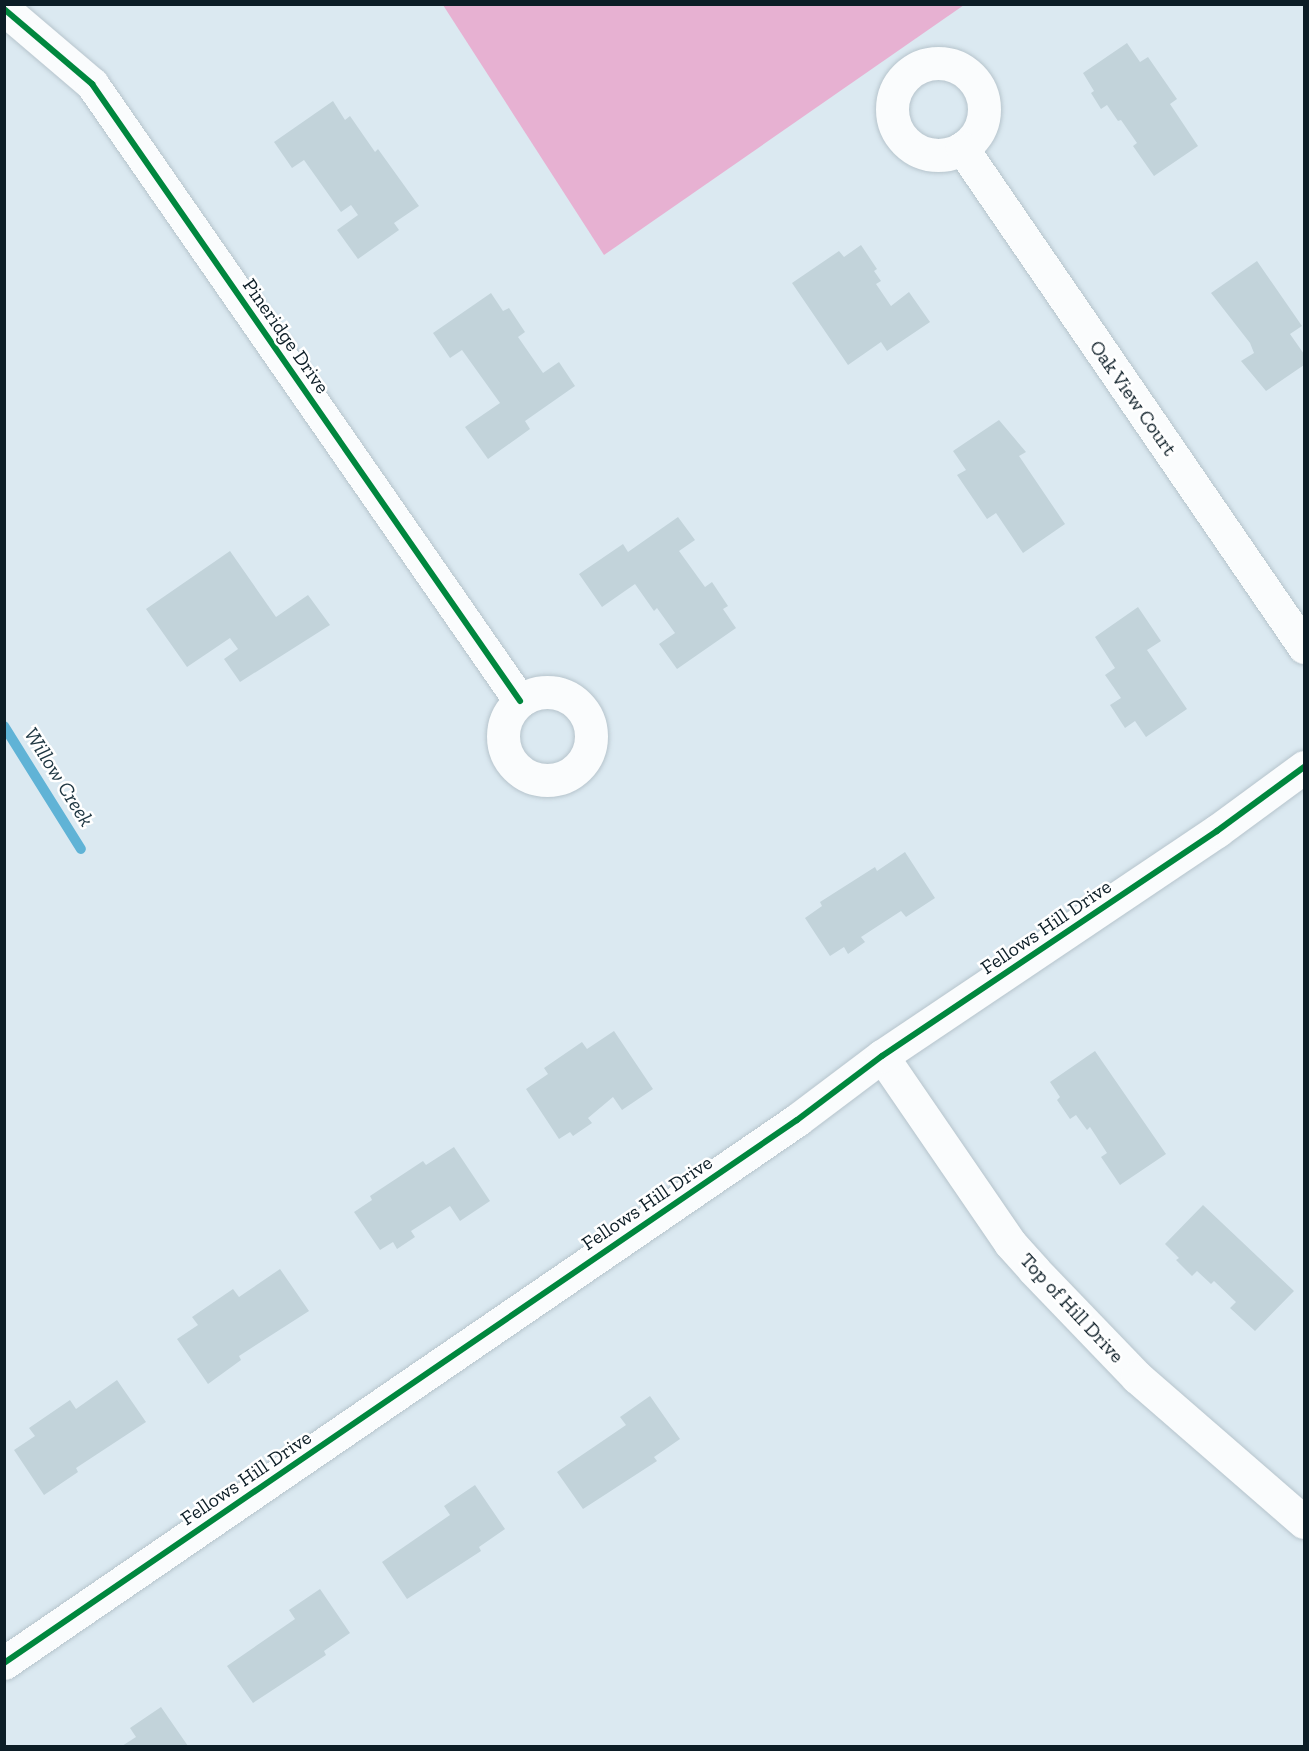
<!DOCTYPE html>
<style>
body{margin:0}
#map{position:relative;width:1309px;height:1751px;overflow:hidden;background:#dbe9f1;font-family:"Zilla Slab",serif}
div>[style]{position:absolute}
.forest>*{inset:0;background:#e7b1d2}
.stream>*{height:10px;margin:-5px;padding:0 5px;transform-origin:5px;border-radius:5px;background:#60b3d6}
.building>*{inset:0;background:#c2d3da}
.roads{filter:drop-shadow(0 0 2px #b6c4cc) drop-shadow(0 0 2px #b6c4cc)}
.street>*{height:33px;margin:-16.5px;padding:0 16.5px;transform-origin:16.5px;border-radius:16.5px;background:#fafcfd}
.street>.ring{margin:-16.5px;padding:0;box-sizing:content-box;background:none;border:33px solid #fafcfd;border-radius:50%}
.cycleway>*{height:6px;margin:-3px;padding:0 3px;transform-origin:3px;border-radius:3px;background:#00873e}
span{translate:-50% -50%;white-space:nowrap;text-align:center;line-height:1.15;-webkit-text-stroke:5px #fff;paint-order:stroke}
.street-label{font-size:20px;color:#0c1d26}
.water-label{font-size:21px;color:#203843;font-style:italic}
.frame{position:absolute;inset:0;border:6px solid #0c1d26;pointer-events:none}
</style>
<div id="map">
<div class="forest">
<div style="clip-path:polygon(443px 5px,964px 5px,604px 255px)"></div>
</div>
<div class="stream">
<div style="left:4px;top:726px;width:145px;rotate:58deg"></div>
</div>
<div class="building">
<div style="clip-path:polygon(1127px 43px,1140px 62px,1148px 57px,1177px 99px,1170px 104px,1198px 146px,1154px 176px,1133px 146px,1137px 143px,1121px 120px,1118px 121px,1107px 105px,1101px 109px,1091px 93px,1094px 91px,1083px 73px)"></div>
<div style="clip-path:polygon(333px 101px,345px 120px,350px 116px,375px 152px,378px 149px,419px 206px,394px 223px,399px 230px,358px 259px,337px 230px,358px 215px,351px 205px,341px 212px,304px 160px,292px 168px,274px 142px)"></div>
<div style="clip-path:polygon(861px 245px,877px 269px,874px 271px,881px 281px,876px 284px,891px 306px,909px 292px,930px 322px,887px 351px,881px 342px,848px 365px,792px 283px,839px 251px,844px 257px)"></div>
<div style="clip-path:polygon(1257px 261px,1302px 326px,1290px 334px,1304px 354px,1304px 365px,1266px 391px,1241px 361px,1254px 353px,1250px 343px,1211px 293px)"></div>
<div style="clip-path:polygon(491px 293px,503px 311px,509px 308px,525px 332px,518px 337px,543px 373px,559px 362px,575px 386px,525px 421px,530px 429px,488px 459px,465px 427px,500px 403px,462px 350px,450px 358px,433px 333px)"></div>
<div style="clip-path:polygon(999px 420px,1026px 452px,1019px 456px,1065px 524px,1023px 553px,996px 513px,987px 519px,957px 475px,966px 470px,953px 451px)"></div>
<div style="clip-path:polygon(678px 517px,695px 540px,679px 551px,705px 587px,712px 582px,728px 606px,723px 609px,736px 628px,677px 669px,659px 644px,675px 633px,657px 608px,654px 611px,635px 584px,602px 607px,579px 574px,623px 544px,628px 552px)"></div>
<div style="clip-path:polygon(230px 551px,276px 617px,308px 595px,330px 625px,240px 682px,224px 659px,238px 649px,230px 638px,187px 667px,146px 609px)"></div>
<div style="clip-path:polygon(1138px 607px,1161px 641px,1147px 650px,1187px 709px,1146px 737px,1135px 721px,1125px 728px,1110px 705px,1121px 698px,1105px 675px,1115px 668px,1095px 637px)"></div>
<div style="clip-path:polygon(905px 852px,935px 898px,906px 917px,901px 911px,861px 937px,865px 942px,848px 954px,844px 947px,830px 956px,805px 918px,822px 906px,820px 902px,875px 867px,877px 871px)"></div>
<div style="clip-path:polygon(614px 1031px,653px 1089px,622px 1110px,613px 1097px,588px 1118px,592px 1123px,573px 1136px,570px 1132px,559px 1139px,526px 1089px,548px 1074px,544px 1068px,582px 1042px,587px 1049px)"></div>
<div style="clip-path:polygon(1095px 1051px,1166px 1154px,1120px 1185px,1101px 1157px,1107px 1153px,1090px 1127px,1087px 1130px,1076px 1115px,1070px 1119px,1057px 1100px,1060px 1097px,1050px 1082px)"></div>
<div style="clip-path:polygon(454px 1147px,490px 1201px,460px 1221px,450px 1206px,411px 1231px,415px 1237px,397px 1249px,393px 1242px,380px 1250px,354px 1212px,372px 1200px,370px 1196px,423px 1161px,426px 1165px)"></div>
<div style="clip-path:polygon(1203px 1205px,1294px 1291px,1255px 1331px,1230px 1308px,1236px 1302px,1214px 1281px,1211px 1284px,1197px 1271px,1192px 1276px,1176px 1260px,1179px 1258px,1165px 1244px)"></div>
<div style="clip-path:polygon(280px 1269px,309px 1311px,239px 1356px,241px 1360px,208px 1384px,177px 1339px,198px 1325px,192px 1317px,233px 1289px,239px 1297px)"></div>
<div style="clip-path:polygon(117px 1380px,146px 1422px,76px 1468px,78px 1472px,44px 1495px,14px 1450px,35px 1436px,29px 1428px,70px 1400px,76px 1409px)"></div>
<div style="clip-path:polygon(650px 1396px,680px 1439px,654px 1457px,657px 1461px,583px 1509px,557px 1472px,626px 1425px,620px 1417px)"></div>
<div style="clip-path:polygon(475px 1485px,505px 1529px,479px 1547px,481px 1551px,407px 1599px,382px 1562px,450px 1515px,444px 1506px)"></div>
<div style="clip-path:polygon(320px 1589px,350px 1633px,324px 1651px,326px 1655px,253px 1703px,227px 1666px,295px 1619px,289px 1610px)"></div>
<div style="clip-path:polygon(161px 1707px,188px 1746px,122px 1746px,136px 1737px,130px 1728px)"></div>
</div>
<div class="roads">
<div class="street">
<div style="left:4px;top:9px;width:116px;rotate:40.4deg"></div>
<div style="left:92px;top:84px;width:751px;rotate:55.25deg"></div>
<div class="ring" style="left:892px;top:63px;width:59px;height:59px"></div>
<div style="left:962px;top:148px;width:605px;rotate:55.57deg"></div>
<div class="ring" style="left:503px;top:692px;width:55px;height:55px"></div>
<div style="left:882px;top:1056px;width:227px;rotate:55.6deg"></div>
<div style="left:1010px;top:1243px;width:36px;rotate:48deg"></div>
<div style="left:1034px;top:1270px;width:149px;rotate:46.1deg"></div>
<div style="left:1137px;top:1377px;width:221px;rotate:41deg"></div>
<div style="left:4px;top:1663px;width:961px;rotate:-34.4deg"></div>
<div style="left:797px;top:1120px;width:106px;rotate:-37deg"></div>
<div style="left:882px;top:1056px;width:404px;rotate:-33.9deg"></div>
<div style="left:1217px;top:831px;width:108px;rotate:-36.3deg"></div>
</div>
</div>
<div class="cycleway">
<div style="left:4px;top:9px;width:116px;rotate:40.4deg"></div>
<div style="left:92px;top:84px;width:751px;rotate:55.25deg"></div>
<div style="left:4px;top:1663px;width:961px;rotate:-34.4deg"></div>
<div style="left:797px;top:1120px;width:106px;rotate:-37deg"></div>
<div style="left:882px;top:1056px;width:404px;rotate:-33.9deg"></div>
<div style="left:1217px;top:831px;width:108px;rotate:-36.3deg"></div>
</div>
<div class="street-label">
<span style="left:286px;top:336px;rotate:55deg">Pineridge Drive</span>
<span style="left:1133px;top:398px;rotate:55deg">Oak View Court</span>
<span style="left:1046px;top:927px;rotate:-34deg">Fellows Hill Drive</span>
<span style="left:647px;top:1203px;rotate:-34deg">Fellows Hill Drive</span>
<span style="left:1072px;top:1308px;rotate:47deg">Top of Hill Drive</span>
<span style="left:246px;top:1478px;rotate:-34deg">Fellows Hill Drive</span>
</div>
<div class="water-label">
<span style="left:59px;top:777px;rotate:58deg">Willow Creek</span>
</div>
<div class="frame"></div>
</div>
